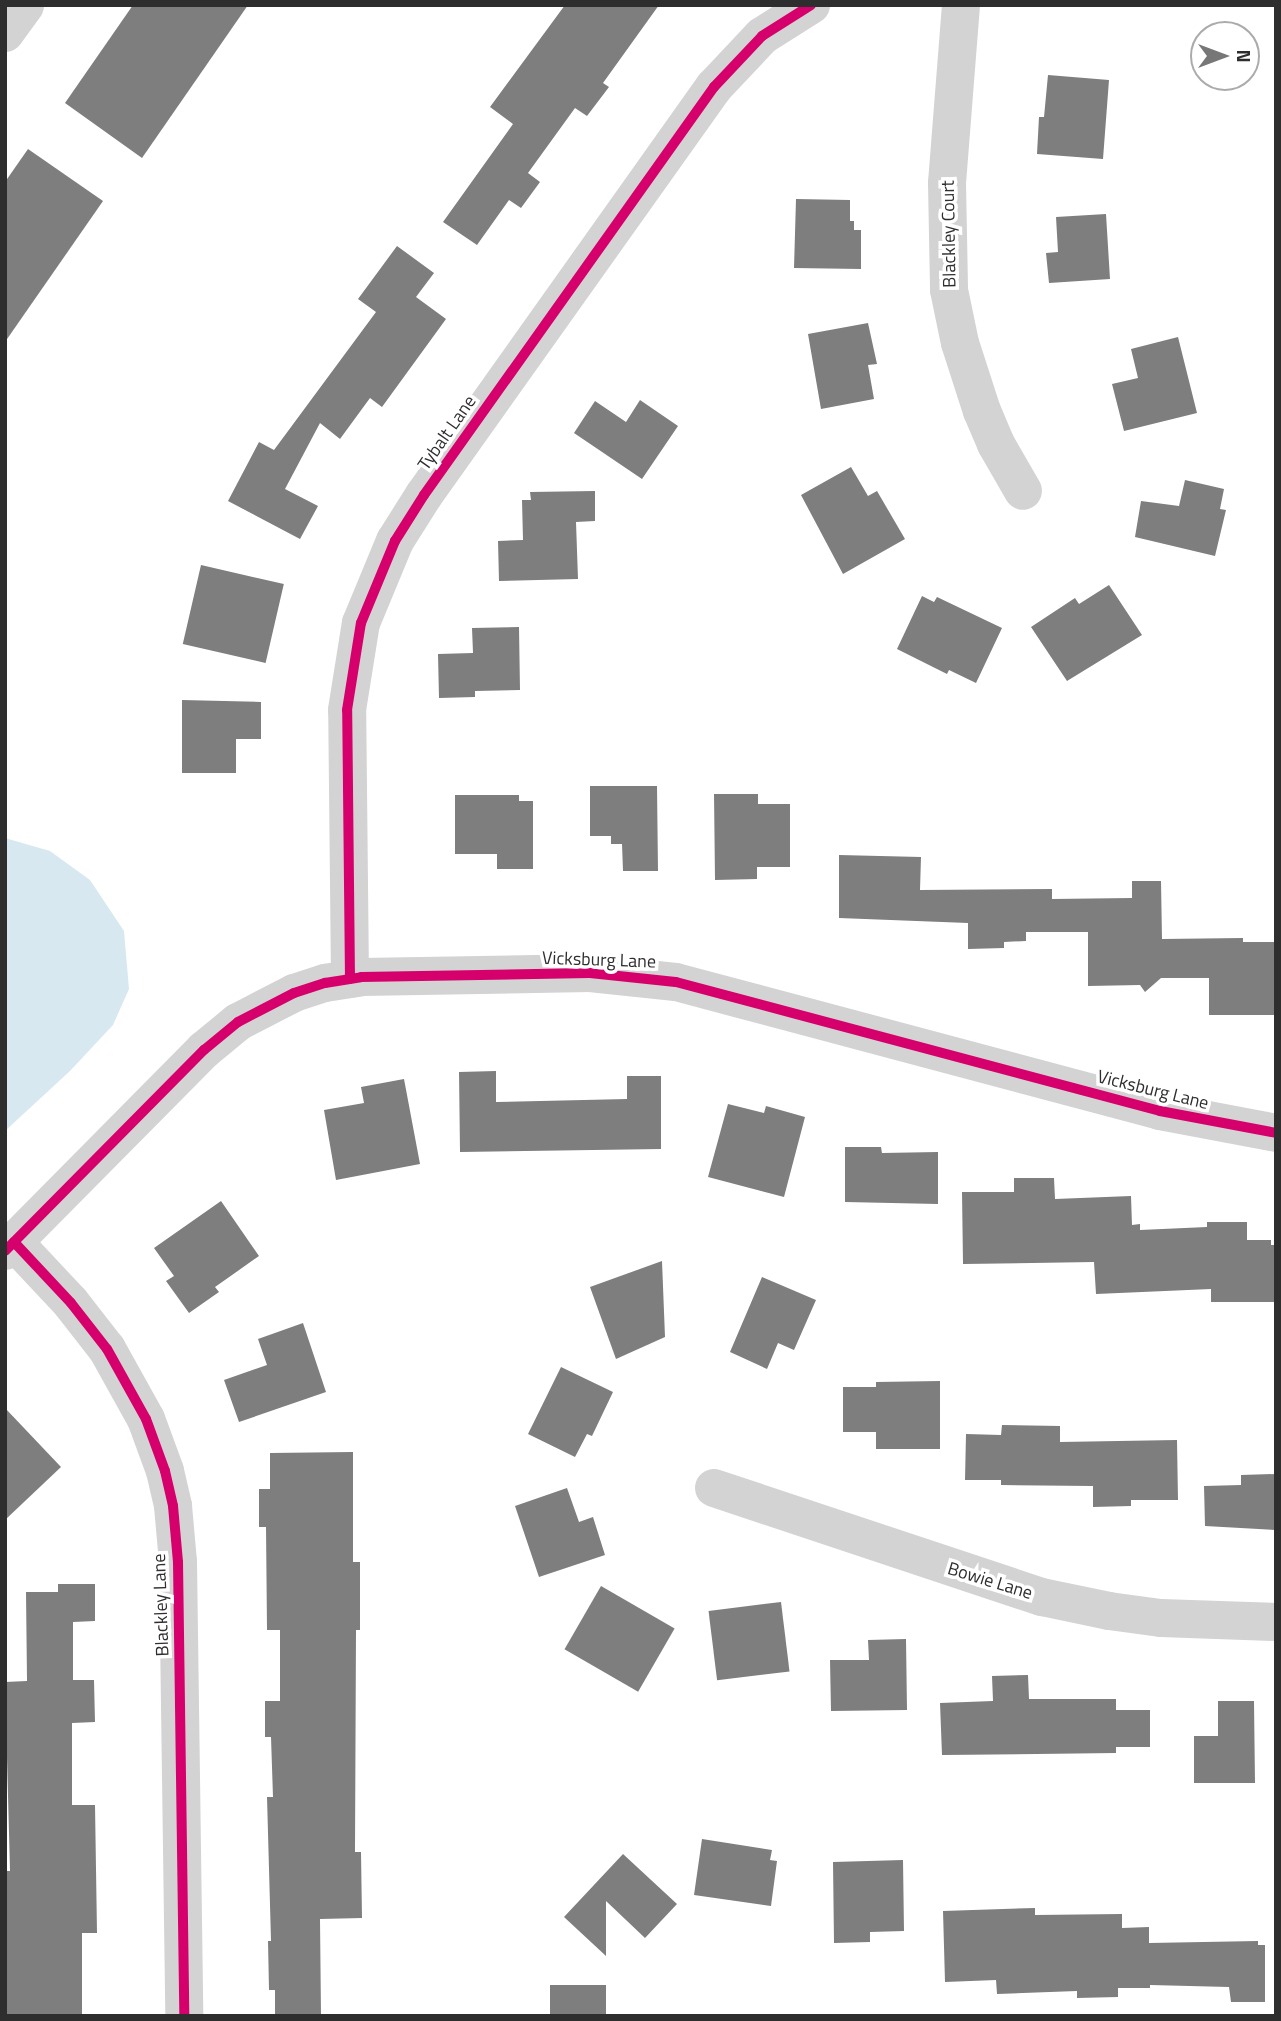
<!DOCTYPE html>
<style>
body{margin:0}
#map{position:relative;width:1281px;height:2021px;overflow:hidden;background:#fff;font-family:"Titillium Web",sans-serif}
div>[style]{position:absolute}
.water>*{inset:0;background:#d8e8f0}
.building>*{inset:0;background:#7e7e7e;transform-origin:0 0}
.minor>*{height:38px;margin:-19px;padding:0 19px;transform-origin:19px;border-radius:19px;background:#d3d3d3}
.cycleway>*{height:10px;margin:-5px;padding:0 5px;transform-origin:5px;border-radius:5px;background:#d6006c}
span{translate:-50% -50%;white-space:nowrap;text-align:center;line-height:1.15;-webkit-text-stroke:7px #fff;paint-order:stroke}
.street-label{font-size:18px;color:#2e2e2e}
.frame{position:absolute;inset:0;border:7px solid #2e2e2e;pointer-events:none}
.north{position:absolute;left:1190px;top:21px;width:70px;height:70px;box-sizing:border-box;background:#fff;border:2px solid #ababab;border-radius:50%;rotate:90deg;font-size:19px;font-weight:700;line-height:28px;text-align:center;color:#2e2e2e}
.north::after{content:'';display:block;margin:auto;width:24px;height:32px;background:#777;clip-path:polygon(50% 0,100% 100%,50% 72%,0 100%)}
</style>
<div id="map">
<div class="water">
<div style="clip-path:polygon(5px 838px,50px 851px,90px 880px,124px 931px,129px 989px,113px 1025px,70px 1071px,5px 1131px)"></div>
</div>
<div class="building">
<div style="clip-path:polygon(133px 5px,248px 5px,142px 158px,65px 103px)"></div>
<div style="clip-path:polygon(565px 5px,659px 5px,603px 83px,609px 87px,587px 116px,575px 108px,528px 173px,540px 182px,521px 208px,509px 200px,477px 245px,443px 222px,513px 124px,490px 107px)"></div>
<div style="clip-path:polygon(1048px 75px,1109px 80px,1103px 159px,1037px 154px,1039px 117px,1044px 117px)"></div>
<div style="clip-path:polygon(28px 149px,103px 201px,5px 342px,5px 182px)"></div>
<div style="clip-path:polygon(796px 199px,850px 200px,850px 221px,854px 221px,854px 230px,861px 230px,861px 269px,794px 268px)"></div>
<div style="clip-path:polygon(1106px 214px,1110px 279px,1049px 283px,1046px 253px,1058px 252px,1056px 217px)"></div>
<div style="clip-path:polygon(397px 246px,434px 273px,416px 297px,446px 319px,382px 407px,370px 398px,340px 439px,320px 423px,285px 489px,318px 506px,300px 539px,228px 501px,259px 442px,274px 450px,376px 312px,358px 299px)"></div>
<div style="clip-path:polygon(868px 323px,877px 364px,868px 365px,874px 399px,821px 409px,808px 334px)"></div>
<div style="clip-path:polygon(1178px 337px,1197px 413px,1124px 431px,1112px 384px,1138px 378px,1131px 349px)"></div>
<div style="clip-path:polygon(640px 400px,678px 426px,642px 479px,574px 433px,595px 401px,626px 422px)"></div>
<div style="clip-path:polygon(851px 467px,868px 496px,877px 491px,905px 539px,843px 574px,801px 495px)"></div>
<div style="clip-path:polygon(1185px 480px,1224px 489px,1220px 509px,1226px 510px,1215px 556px,1135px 537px,1141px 501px,1179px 506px)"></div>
<div style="clip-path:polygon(595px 491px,595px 521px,576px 522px,578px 579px,499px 581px,498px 541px,523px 540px,522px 500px,531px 500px,530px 492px)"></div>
<div style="left:201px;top:565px;width:85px;height:81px;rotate:13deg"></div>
<div style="clip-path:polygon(1109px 585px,1142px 635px,1067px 681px,1031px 627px,1075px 598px,1079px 604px)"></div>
<div style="clip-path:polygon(922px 596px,934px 602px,937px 597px,1002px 628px,976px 683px,949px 670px,947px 674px,897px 649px)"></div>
<div style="clip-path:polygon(519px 627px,520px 690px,475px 691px,475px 697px,439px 698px,438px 654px,473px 653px,472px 628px)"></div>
<div style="clip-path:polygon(182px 700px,261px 702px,261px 739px,236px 739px,236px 773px,182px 773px)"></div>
<div style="clip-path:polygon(590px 786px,657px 786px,658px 871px,623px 871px,622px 844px,611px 844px,611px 836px,590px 836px)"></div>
<div style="clip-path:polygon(714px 794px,758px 794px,758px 804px,790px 804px,790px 867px,757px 867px,757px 879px,715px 880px)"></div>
<div style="clip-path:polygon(455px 795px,519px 795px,519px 801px,533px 801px,533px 869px,497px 869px,497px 854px,455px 854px)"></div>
<div style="clip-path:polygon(839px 855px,921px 857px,920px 890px,1052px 889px,1052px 899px,1132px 898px,1132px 881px,1161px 881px,1162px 939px,1243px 938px,1243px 942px,1274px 942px,1276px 1015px,1209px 1015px,1209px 978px,1161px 978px,1145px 992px,1140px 985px,1088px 986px,1088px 932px,1026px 932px,1026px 941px,1004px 942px,1004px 948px,968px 949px,968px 923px,839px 918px)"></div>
<div style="clip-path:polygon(496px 1071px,496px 1102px,627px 1099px,627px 1076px,661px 1076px,661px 1149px,460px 1152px,459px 1072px)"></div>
<div style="clip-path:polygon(404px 1079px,420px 1164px,336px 1180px,324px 1110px,364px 1103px,361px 1087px)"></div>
<div style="clip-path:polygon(728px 1104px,764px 1113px,766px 1106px,805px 1117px,784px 1197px,708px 1177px)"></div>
<div style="clip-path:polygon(845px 1147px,881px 1147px,882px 1153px,938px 1152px,938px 1204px,845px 1202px)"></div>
<div style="clip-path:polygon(1014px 1178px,1054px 1178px,1055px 1199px,1131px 1196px,1132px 1225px,1140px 1224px,1140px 1230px,1207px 1227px,1207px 1222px,1247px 1222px,1247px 1240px,1271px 1240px,1271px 1245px,1276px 1245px,1276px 1302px,1211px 1302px,1211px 1289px,1096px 1294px,1094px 1262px,963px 1264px,962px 1192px,1014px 1192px)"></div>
<div style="clip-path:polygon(221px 1201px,259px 1256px,215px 1287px,219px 1292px,189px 1313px,166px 1281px,174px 1276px,154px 1248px)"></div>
<div style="clip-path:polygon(662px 1261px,665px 1337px,616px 1359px,590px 1287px)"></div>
<div style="clip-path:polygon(762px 1277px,816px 1300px,794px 1350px,778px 1343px,767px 1369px,730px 1352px)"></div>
<div style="clip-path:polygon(303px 1323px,326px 1392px,239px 1422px,224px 1380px,267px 1365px,258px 1339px)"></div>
<div style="clip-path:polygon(561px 1367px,613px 1392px,592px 1436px,587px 1434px,575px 1457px,528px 1434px)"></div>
<div style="clip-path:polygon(940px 1381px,940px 1449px,876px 1449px,876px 1432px,843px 1432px,843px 1387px,876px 1387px,876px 1382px)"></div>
<div style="clip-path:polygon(5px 1408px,61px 1467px,5px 1520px)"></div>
<div style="clip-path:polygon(1002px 1425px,1060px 1426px,1060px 1442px,1177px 1440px,1178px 1500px,1131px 1500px,1131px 1506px,1093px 1507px,1093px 1486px,1001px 1485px,1001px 1480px,965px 1480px,966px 1434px,1001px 1435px)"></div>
<div style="clip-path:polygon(353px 1452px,353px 1562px,360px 1562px,360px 1630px,356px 1630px,355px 1852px,361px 1852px,362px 1918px,320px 1919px,321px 2016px,275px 2016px,275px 1990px,269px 1990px,268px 1941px,271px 1941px,267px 1797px,273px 1797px,271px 1737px,265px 1737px,265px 1701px,280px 1701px,280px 1630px,267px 1630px,266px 1527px,259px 1527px,259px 1489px,270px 1489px,270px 1453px)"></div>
<div style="clip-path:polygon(1276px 1474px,1276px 1530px,1205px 1526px,1204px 1486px,1241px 1485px,1241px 1475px)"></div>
<div style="clip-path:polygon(567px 1488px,579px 1522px,593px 1517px,605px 1555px,539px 1577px,515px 1506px)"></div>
<div style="clip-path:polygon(58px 1584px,95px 1584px,95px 1621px,73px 1622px,73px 1680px,94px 1680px,95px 1722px,72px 1723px,72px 1805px,95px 1805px,97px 1933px,82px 1933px,82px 2016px,5px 2016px,5px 1871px,10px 1871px,5px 1682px,27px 1681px,26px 1592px,58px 1592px)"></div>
<div style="left:601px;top:1586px;width:85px;height:73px;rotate:30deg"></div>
<div style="left:781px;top:1602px;width:70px;height:73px;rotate:83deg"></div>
<div style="clip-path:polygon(906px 1639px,907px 1710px,831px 1711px,830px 1660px,869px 1660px,868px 1640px)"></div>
<div style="clip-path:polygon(1028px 1675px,1029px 1699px,1116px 1699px,1116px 1710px,1150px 1710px,1150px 1747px,1116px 1747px,1116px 1753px,942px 1755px,940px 1703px,993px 1701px,992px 1676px)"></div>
<div style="clip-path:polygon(1218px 1701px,1254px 1701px,1255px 1783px,1194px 1783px,1194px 1736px,1218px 1736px)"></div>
<div style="clip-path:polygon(702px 1839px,772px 1850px,770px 1860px,777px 1861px,771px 1906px,694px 1895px)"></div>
<div style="clip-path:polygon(623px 1854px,677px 1904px,645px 1938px,606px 1901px,606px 1956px,564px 1917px)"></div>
<div style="clip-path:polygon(903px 1860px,904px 1931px,870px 1932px,870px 1942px,834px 1943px,833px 1862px)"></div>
<div style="clip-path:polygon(1035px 1908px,1035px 1915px,1122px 1914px,1122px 1928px,1149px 1927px,1149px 1943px,1258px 1941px,1258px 1945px,1265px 1945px,1265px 2002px,1231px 2002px,1229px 1987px,1150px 1985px,1150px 1988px,1118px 1988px,1118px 1997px,1077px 1998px,1077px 1991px,997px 1994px,996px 1980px,945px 1982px,943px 1911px)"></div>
<div style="left:550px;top:1985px;width:56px;height:31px"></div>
</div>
<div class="minor">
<div style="left:961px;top:5px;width:179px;rotate:94.5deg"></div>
<div style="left:947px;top:183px;width:107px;rotate:88.9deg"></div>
<div style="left:949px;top:290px;width:54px;rotate:78.3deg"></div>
<div style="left:960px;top:343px;width:71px;rotate:72.1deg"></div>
<div style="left:982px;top:411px;width:36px;rotate:67deg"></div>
<div style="left:996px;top:444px;width:54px;rotate:60.1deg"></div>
<div style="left:5px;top:33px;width:34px;rotate:-54deg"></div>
<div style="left:350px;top:979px;width:269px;rotate:-90.6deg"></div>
<div style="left:347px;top:710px;width:88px;rotate:-80.9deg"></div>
<div style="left:361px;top:623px;width:89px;rotate:-67.5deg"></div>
<div style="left:395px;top:541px;width:54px;rotate:-57.8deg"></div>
<div style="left:424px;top:495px;width:501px;rotate:-54.6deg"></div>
<div style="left:714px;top:87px;width:70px;rotate:-46.7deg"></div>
<div style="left:762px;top:36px;width:58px;rotate:-32.3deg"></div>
<div style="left:14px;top:1242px;width:83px;rotate:46.9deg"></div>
<div style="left:71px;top:1303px;width:58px;rotate:52deg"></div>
<div style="left:107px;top:1349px;width:80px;rotate:60.9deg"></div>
<div style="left:146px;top:1419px;width:55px;rotate:69.9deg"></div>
<div style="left:165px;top:1471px;width:36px;rotate:77deg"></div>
<div style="left:173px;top:1506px;width:56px;rotate:84.9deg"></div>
<div style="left:178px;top:1562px;width:454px;rotate:89.2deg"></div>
<div style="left:5px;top:1251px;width:283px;rotate:-45.3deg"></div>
<div style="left:204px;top:1050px;width:44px;rotate:-39.5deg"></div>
<div style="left:238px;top:1022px;width:63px;rotate:-27.4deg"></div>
<div style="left:294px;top:993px;width:33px;rotate:-18deg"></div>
<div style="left:325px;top:983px;width:36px;rotate:-9deg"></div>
<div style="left:361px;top:977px;width:229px;rotate:-1deg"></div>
<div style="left:590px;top:973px;width:86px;rotate:6deg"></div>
<div style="left:676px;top:982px;width:501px;rotate:14.92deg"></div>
<div style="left:1160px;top:1111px;width:118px;rotate:10.7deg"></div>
<div style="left:714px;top:1488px;width:346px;rotate:18.4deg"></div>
<div style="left:1042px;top:1597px;width:68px;rotate:11.8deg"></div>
<div style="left:1109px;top:1611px;width:52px;rotate:7.7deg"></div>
<div style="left:1161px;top:1618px;width:115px;rotate:2deg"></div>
</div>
<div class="cycleway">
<div style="left:350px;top:979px;width:269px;rotate:-90.6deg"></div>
<div style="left:347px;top:710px;width:88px;rotate:-80.9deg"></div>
<div style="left:361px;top:623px;width:89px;rotate:-67.5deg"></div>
<div style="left:395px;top:541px;width:54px;rotate:-57.8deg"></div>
<div style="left:424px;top:495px;width:501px;rotate:-54.6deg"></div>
<div style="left:714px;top:87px;width:70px;rotate:-46.7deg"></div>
<div style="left:762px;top:36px;width:58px;rotate:-32.3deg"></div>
<div style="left:14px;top:1242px;width:83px;rotate:46.9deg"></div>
<div style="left:71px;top:1303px;width:58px;rotate:52deg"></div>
<div style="left:107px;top:1349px;width:80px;rotate:60.9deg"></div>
<div style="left:146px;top:1419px;width:55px;rotate:69.9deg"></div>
<div style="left:165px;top:1471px;width:36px;rotate:77deg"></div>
<div style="left:173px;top:1506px;width:56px;rotate:84.9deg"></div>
<div style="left:178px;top:1562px;width:454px;rotate:89.2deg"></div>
<div style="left:5px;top:1251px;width:283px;rotate:-45.3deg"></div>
<div style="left:204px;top:1050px;width:44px;rotate:-39.5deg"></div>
<div style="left:238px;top:1022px;width:63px;rotate:-27.4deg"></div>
<div style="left:294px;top:993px;width:33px;rotate:-18deg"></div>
<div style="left:325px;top:983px;width:36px;rotate:-9deg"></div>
<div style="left:361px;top:977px;width:229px;rotate:-1deg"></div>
<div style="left:590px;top:973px;width:86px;rotate:6deg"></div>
<div style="left:676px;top:982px;width:501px;rotate:14.92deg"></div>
<div style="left:1160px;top:1111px;width:118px;rotate:10.7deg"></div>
</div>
<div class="street-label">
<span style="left:949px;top:234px;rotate:-91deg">Blackley Court</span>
<span style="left:447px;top:433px;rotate:-55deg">Tybalt Lane</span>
<span style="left:599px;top:960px;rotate:2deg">Vicksburg Lane</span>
<span style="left:1153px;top:1090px;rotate:14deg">Vicksburg Lane</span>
<span style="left:990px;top:1581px;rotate:17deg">Bowie Lane</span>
<span style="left:161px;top:1605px;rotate:-92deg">Blackley Lane</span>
</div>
<div class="frame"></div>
<div class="north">N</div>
</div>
